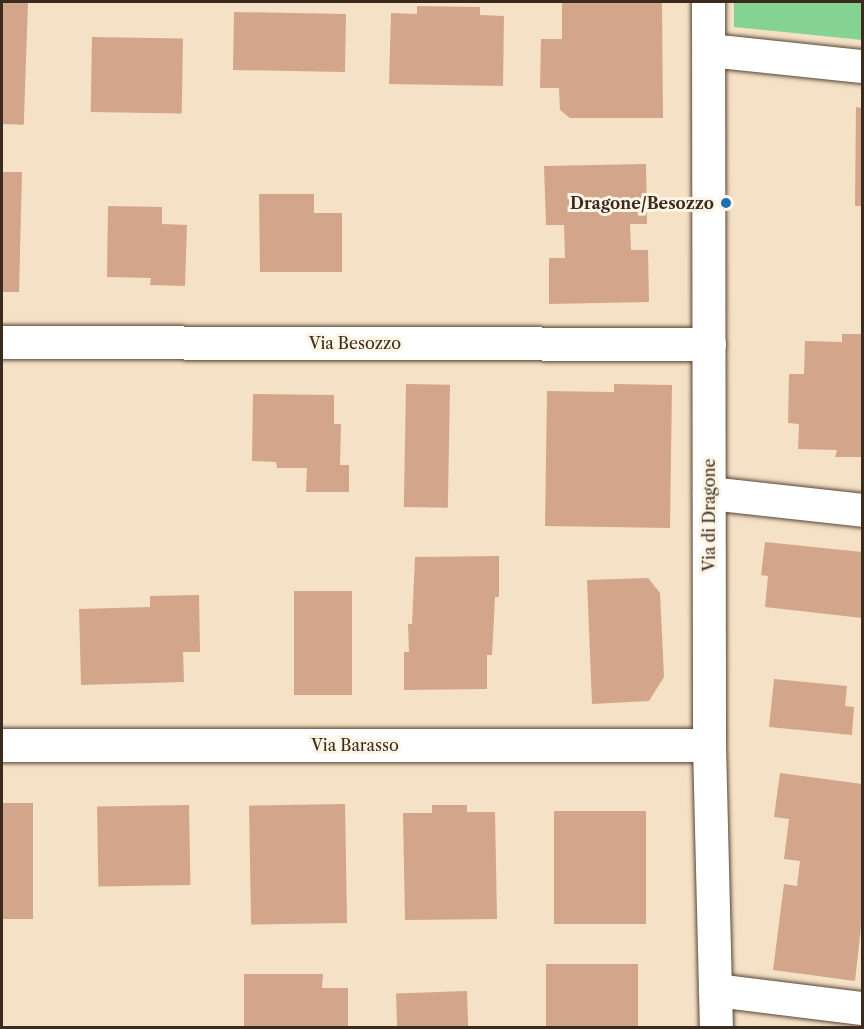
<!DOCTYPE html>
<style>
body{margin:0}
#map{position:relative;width:864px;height:1029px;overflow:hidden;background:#f5e1c5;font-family:"Libre Caslon Text",serif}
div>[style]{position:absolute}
.green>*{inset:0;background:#84d392}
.building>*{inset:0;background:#d3a68b;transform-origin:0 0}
.roads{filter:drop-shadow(0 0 2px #574537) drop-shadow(0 0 2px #574537)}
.street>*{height:33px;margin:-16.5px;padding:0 16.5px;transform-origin:16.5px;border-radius:16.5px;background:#fff}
.dots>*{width:16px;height:16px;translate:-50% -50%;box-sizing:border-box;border:3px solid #fcf5e5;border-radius:50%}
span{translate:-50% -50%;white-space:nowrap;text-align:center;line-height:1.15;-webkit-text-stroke:6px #fcf5e5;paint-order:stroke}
.poi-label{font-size:16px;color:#3b2a1e;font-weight:700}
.right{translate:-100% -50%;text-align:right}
.street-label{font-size:16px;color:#3b2a1e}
.frame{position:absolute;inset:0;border:3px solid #3b2a1e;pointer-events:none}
</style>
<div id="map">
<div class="green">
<div style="clip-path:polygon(734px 2px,862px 2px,862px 40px,734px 27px)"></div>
</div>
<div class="building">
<div style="left:2px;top:2px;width:26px;height:122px;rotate:2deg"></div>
<div style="clip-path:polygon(562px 2px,662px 2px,663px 118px,570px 118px,560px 110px,559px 88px,540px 88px,541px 39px,562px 39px)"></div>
<div style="clip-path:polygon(417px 6px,480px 7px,480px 15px,504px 16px,503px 86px,389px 84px,391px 13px,417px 14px)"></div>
<div style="left:234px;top:12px;width:112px;height:58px;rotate:1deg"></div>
<div style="left:92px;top:37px;width:91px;height:75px;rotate:1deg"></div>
<div style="clip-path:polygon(856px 107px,862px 108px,862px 206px,855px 206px)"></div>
<div style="clip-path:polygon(646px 164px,647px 224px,630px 224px,631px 250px,648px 250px,649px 302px,549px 304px,549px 258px,565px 258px,564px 225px,546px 225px,544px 166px)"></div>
<div style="clip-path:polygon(2px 172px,22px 172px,19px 292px,2px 292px)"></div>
<div style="clip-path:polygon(259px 194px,314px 194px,314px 213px,342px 213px,342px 272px,260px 272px)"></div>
<div style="clip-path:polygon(108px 206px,162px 207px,162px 224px,187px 225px,185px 286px,150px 285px,151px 278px,107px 277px)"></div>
<div style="clip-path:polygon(842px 334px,862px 334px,862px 457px,835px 457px,837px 450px,798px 449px,799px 424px,788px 423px,789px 374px,804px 374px,805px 341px,842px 342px)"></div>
<div style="left:406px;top:384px;width:44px;height:123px;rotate:1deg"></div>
<div style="clip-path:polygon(614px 384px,672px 385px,670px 528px,545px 526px,547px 391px,614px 392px)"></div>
<div style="clip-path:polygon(253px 394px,334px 395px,334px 424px,341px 424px,340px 465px,349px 465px,349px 492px,306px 492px,307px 468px,277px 468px,276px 462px,252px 461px)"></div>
<div style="clip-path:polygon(765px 542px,862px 552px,862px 618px,765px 607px,768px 576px,761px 575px)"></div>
<div style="clip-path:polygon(499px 556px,499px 597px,495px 597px,492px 655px,487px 655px,487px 689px,404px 690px,404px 652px,409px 652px,408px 624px,412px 624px,415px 557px)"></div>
<div style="clip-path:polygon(648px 578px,660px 593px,664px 677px,649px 701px,592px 704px,587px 580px)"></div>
<div style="left:294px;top:591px;width:58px;height:104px"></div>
<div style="clip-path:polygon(199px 595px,200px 652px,183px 652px,184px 682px,81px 685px,79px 609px,150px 607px,150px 596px)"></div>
<div style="clip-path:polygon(774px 679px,847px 686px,845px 706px,854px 707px,852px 735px,769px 727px)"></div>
<div style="clip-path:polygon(780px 773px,862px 784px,862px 917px,855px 981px,773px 970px,784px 884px,797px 886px,800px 861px,784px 859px,789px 819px,774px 817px)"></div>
<div style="left:2px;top:803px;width:31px;height:116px"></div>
<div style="left:345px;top:804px;width:119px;height:96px;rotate:89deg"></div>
<div style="left:189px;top:805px;width:80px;height:92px;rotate:89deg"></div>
<div style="clip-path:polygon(432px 805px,467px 805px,467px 812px,495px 812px,497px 919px,405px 920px,403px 813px,432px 813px)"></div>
<div style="left:646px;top:811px;width:113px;height:92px;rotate:90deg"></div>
<div style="left:546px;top:964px;width:92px;height:64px"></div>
<div style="clip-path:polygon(244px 974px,323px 974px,322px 988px,348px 988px,348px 1028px,244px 1028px)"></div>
<div style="left:467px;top:991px;width:37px;height:71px;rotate:88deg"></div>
</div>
<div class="roads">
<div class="street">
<div style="left:708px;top:2px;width:743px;rotate:89.92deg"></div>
<div style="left:709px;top:745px;width:283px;rotate:88.6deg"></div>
<div style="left:709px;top:50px;width:154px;rotate:6deg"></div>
<div style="left:2px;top:342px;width:707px;rotate:0.16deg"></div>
<div style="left:709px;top:493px;width:154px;rotate:6.3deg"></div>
<div style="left:2px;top:745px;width:707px"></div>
<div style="left:715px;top:990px;width:148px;rotate:7deg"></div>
</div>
</div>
<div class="dots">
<div style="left:726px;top:203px;background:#1f6fb2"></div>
</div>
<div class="poi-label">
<span class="right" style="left:714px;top:203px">Dragone/Besozzo</span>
</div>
<div class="street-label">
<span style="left:355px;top:343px">Via Besozzo</span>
<span style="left:709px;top:515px;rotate:-90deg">Via di Dragone</span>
<span style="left:355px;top:745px">Via Barasso</span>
</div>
<div class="frame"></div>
</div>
